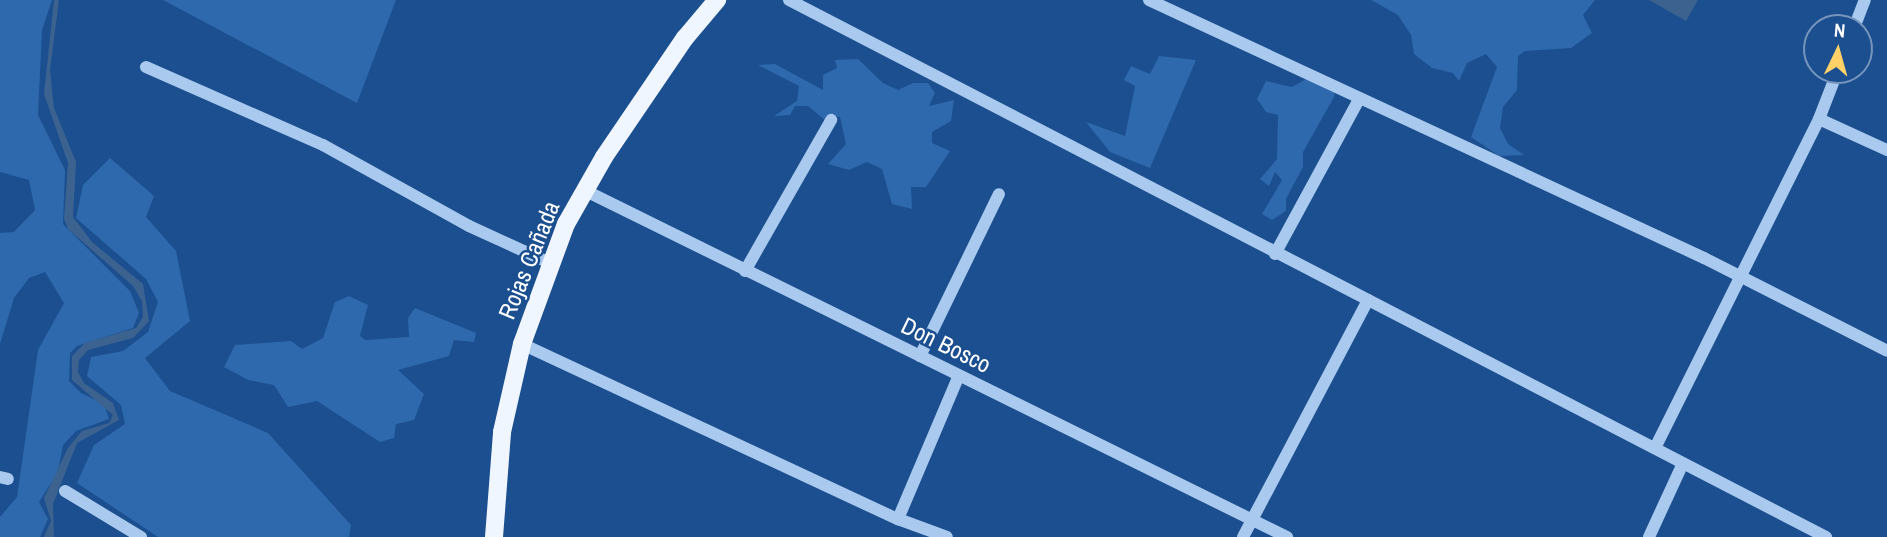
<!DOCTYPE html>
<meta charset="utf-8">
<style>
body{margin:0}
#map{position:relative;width:1887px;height:537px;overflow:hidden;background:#1b4f8f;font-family:"Archivo Narrow",sans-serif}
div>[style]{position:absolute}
.green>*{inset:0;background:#2e69ad}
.water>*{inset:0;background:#3c6290}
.minor>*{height:12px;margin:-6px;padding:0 6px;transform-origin:6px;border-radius:6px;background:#a9c9ee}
.major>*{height:18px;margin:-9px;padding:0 9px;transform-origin:9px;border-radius:9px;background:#f0f6ff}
span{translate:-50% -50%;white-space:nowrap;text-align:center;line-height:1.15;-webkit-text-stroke:5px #1b4f8f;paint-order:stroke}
.street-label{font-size:24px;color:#fff}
.north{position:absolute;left:1803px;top:14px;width:70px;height:70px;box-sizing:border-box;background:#1b4f8f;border:2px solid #7695bc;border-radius:50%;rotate:5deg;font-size:19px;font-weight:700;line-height:28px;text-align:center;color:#fff}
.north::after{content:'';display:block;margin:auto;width:24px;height:32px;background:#ffd166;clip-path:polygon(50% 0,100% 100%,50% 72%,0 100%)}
</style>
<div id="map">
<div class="green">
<div style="clip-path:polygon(0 0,52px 0,42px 30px,38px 115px,65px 170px,63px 224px,130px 291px,139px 313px,133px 328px,77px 346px,70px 353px,69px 381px,81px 393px,104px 404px,109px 419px,76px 431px,63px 445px,58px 472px,39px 502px,48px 519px,40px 537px,0 537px,0 517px,17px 497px,38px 350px,64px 303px,45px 272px,29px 278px,14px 298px,0 344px,0 233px,14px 232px,35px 210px,29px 180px,0 172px)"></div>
<div style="clip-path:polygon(163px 0,396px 0,357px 103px)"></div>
<div style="clip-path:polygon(1371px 0,1595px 0,1583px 15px,1592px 33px,1571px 48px,1525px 51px,1518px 56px,1517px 90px,1503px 107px,1500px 128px,1508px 144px,1524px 155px,1499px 156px,1471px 137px,1497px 67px,1486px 54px,1467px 63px,1459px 81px,1453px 73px,1432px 68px,1414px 54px,1411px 35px,1398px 15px)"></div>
<div style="clip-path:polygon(1159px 56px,1196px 60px,1150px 168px,1110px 152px,1086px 122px,1125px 136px,1135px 86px,1124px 80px,1131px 66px,1150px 74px)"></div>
<div style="clip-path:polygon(858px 59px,883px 83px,898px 90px,913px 83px,928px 83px,935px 93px,929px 106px,954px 100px,951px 121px,932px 132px,932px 143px,950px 151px,926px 187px,911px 187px,912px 209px,892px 204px,882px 169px,867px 162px,849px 170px,828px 164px,846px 144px,840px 117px,829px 116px,827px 122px,808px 106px,795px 106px,790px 115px,774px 116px,797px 101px,799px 86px,758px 65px,775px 64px,823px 90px,823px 75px,837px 68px,835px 60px)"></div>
<div style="clip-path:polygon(1308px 78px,1336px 85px,1334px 97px,1303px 152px,1303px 167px,1286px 199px,1286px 211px,1272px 220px,1262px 214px,1282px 180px,1275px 172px,1269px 186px,1260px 179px,1277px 159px,1278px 115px,1266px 112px,1257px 99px,1266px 81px,1292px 87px)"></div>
<div style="clip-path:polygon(110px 158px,154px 196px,146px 217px,176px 251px,190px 321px,145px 358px,170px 391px,268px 433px,351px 525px,349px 537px,158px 537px,77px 483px,94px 445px,125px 424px,121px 405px,87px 376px,91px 357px,123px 351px,148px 332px,158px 302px,146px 279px,76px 218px,83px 185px)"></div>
<div style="clip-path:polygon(349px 296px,368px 305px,360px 336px,365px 340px,409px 337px,408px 318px,415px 308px,476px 333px,474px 342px,454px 340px,449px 356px,398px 370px,424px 394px,414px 420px,396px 424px,394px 438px,380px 442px,317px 401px,288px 407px,274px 385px,248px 380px,224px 367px,235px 345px,291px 341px,302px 349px,323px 338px,335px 302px)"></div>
</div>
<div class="water">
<div style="clip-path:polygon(54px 0,59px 0,50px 70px,54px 108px,76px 162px,73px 217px,92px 242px,143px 284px,149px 321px,133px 338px,88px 350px,79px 360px,78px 372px,84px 383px,113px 403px,119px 420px,77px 443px,53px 504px,54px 537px,44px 537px,51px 521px,44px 498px,68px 448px,82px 431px,109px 423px,113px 415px,72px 380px,72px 356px,85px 343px,136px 328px,143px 317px,142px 301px,133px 286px,68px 229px,64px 219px,68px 163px,44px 94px)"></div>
<div style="clip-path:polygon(1649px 0,1698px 0,1686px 21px)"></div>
</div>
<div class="minor">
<div style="left:789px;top:0;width:1168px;rotate:27.38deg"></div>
<div style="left:1149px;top:0;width:612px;rotate:24.93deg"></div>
<div style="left:1704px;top:258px;width:205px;rotate:26.9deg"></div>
<div style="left:1854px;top:28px;width:30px;rotate:-69deg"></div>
<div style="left:146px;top:67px;width:193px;rotate:23.8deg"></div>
<div style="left:323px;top:145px;width:167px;rotate:29deg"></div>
<div style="left:469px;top:226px;width:89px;rotate:24.6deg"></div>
<div style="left:1819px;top:119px;width:75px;rotate:24.5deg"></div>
<div style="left:586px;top:191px;width:782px;rotate:26.27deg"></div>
<div style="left:1275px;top:254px;width:176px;rotate:-61.5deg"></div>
<div style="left:745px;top:271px;width:174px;rotate:-60.3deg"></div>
<div style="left:522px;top:344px;width:415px;rotate:25deg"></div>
<div style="left:898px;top:519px;width:52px;rotate:20.2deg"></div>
<div style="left:920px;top:356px;width:180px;rotate:-64deg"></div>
<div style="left:1656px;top:446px;width:365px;rotate:-63.5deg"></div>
<div style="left:1819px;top:119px;width:53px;rotate:-68.8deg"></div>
<div style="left:0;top:477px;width:8px;rotate:14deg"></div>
<div style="left:65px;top:491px;width:89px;rotate:31.2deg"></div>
<div style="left:898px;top:519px;width:156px;rotate:-67deg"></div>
<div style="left:1243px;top:537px;width:268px;rotate:-62.2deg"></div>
<div style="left:1649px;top:537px;width:81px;rotate:-65.3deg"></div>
</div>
<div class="major">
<div style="left:494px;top:537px;width:105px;rotate:-85.6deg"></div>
<div style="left:502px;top:432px;width:90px;rotate:-77.2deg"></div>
<div style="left:522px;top:344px;width:128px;rotate:-69.9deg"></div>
<div style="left:566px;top:224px;width:77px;rotate:-60.4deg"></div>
<div style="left:604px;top:157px;width:144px;rotate:-55.8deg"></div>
<div style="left:685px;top:38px;width:50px;rotate:-49.9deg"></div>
</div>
<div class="street-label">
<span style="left:529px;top:260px;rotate:-68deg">Rojas Cañada</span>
<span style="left:946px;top:345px;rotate:26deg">Don Bosco</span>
</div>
<div class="north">N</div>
</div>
